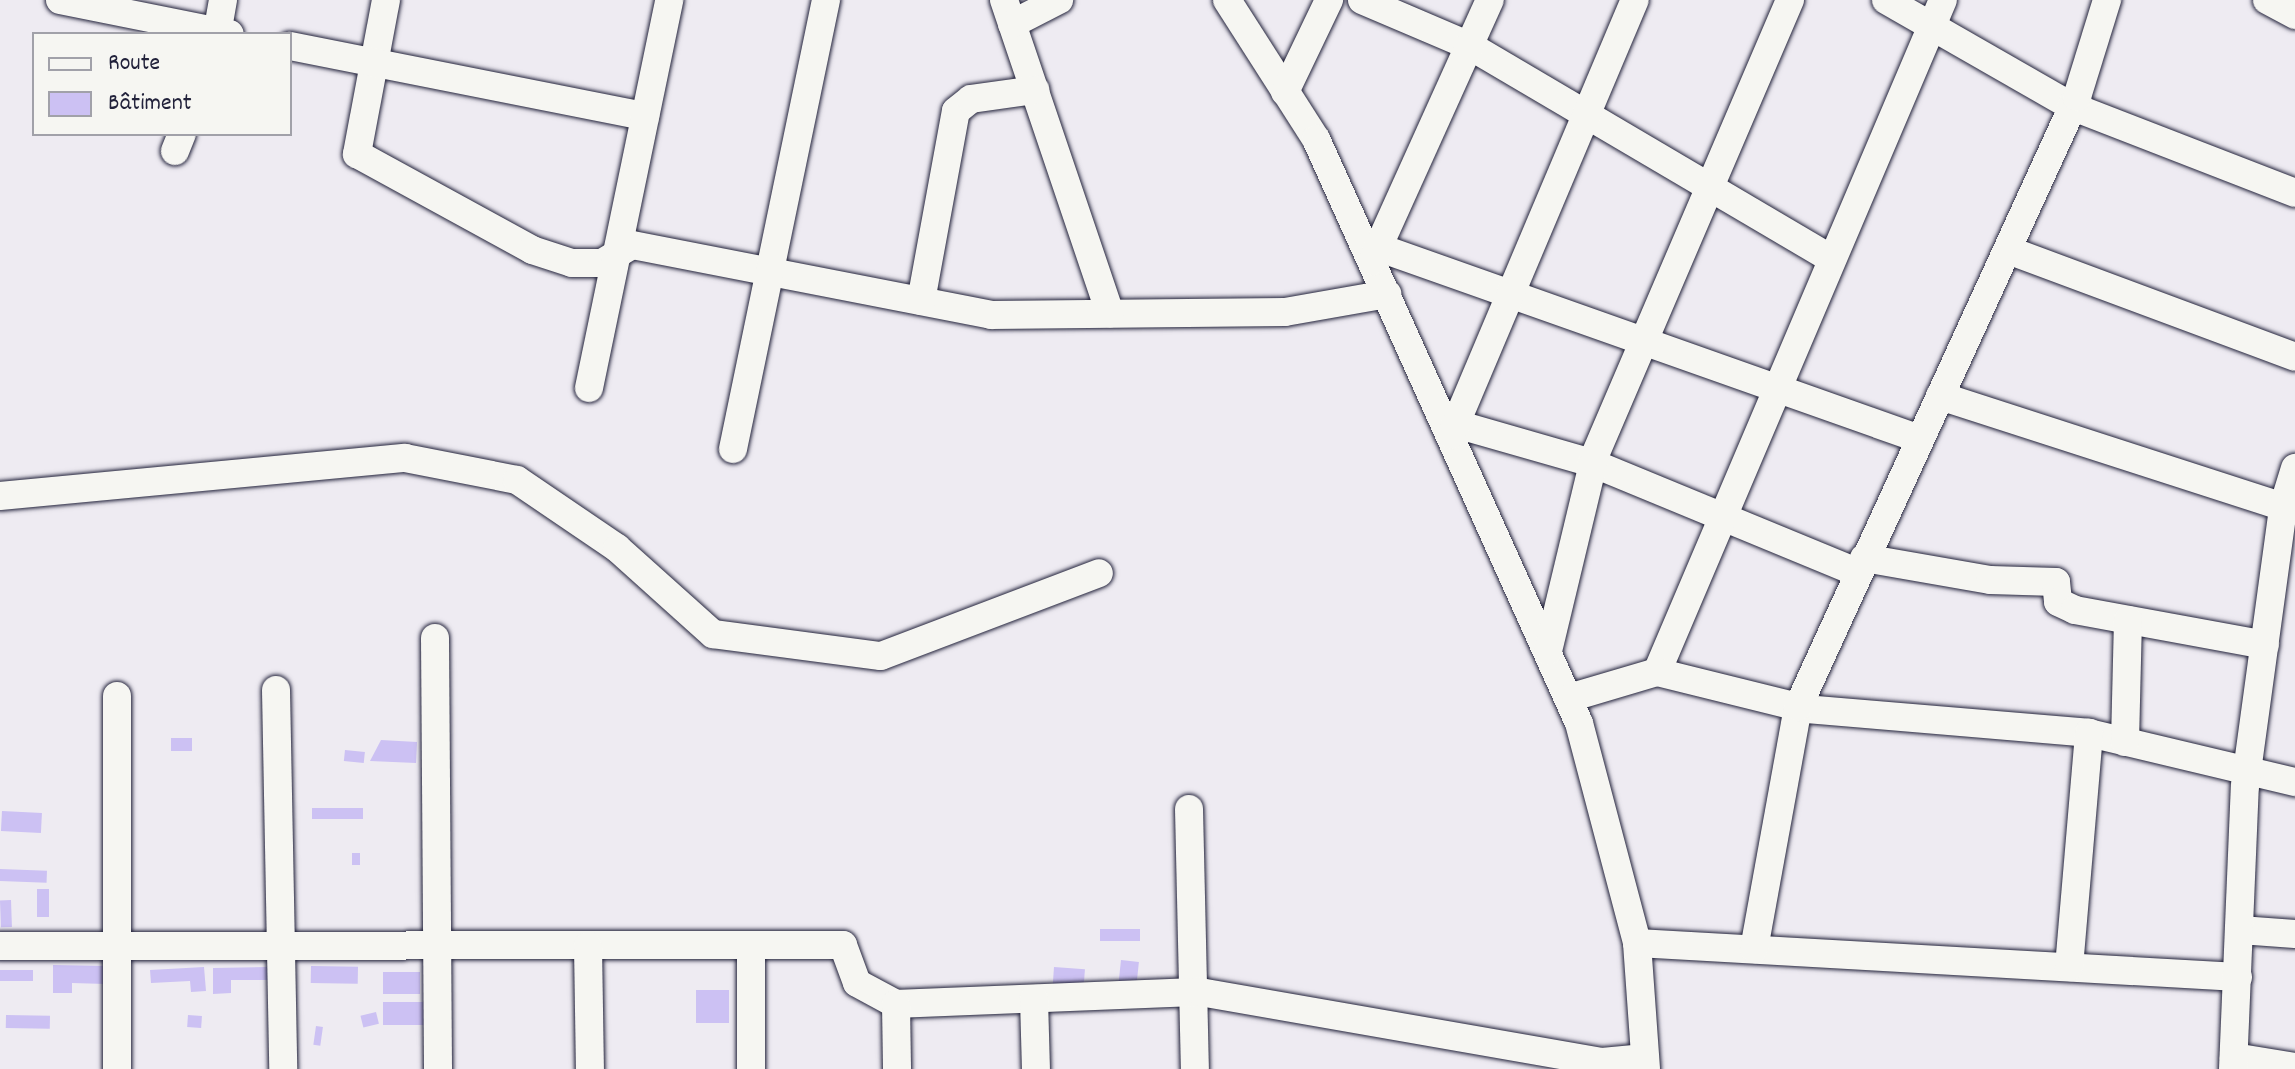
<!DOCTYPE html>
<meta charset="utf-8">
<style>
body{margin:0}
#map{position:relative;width:2295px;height:1069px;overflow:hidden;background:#eeebf2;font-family:Dekko,sans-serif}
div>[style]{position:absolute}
.building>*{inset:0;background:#ccc1f3;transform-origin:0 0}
.roads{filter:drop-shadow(0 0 2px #22223b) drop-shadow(0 0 2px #22223b)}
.minor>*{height:28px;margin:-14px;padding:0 14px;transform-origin:14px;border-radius:14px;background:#f6f6f2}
span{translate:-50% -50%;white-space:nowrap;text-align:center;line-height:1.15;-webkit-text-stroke:7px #f6f6f2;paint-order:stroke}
.legend{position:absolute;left:32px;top:32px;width:260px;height:104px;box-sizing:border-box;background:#f6f6f2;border:2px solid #a1a1a9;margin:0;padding:10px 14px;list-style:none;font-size:24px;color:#22223b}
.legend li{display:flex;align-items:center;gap:16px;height:40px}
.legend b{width:40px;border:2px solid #a1a1a9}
</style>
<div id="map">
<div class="building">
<div style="left:171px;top:738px;width:21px;height:13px"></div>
<div style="clip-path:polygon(381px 740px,417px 742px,416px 763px,370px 761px)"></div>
<div style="left:345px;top:750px;width:20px;height:11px;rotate:6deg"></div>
<div style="left:312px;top:808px;width:51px;height:11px"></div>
<div style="left:2px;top:811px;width:40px;height:20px;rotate:3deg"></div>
<div style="left:352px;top:853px;width:8px;height:12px"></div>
<div style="left:0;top:869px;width:47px;height:12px;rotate:2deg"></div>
<div style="left:37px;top:889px;width:12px;height:28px"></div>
<div style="left:11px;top:900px;width:27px;height:11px;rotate:88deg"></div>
<div style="left:1100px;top:929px;width:40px;height:12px"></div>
<div style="left:1121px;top:960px;width:18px;height:26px;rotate:6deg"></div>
<div style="clip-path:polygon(53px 965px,106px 966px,106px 984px,72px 983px,72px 993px,53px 993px)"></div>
<div style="left:311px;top:966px;width:47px;height:17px;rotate:1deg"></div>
<div style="clip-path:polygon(204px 967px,206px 991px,191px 992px,190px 981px,151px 983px,150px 970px)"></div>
<div style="clip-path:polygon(269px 967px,269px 980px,231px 980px,231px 993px,213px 994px,213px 968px)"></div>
<div style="left:1054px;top:967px;width:31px;height:21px;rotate:4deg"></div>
<div style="left:0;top:970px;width:33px;height:11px"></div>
<div style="left:383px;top:972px;width:37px;height:22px"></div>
<div style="left:729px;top:990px;width:33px;height:33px;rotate:90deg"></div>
<div style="left:383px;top:1002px;width:43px;height:23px"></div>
<div style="left:376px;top:1012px;width:12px;height:16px;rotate:76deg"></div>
<div style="left:6px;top:1015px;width:44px;height:13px;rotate:1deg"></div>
<div style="left:188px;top:1015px;width:14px;height:12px;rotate:4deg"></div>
<div style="left:316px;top:1026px;width:7px;height:19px;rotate:8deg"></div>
</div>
<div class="roads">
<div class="minor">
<div style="left:60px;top:0;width:173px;rotate:11.3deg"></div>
<div style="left:386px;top:0;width:157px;rotate:100.7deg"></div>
<div style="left:357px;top:154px;width:200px;rotate:28.7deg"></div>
<div style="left:532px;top:250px;width:42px;rotate:18deg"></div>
<div style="left:572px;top:263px;width:30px"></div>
<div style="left:602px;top:263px;width:35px;rotate:-31deg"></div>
<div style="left:632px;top:245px;width:366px;rotate:11deg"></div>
<div style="left:991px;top:315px;width:294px;rotate:-0.6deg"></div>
<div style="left:1285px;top:312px;width:104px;rotate:-10deg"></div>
<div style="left:1004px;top:0;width:331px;rotate:71.3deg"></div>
<div style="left:1227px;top:0;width:165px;rotate:57.4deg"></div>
<div style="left:1316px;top:139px;width:640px;rotate:65.76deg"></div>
<div style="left:1579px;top:723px;width:228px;rotate:75.2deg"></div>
<div style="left:1637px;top:943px;width:126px;rotate:85.9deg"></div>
<div style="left:1362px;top:0;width:117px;rotate:23.1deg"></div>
<div style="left:1470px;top:46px;width:419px;rotate:30.5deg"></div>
<div style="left:1886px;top:0;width:213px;rotate:29.8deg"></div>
<div style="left:2071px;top:106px;width:240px;rotate:21.2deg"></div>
<div style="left:2267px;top:0;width:32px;rotate:28deg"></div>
<div style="left:1012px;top:24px;width:53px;rotate:-27.1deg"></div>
<div style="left:217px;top:34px;width:35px;rotate:-80deg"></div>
<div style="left:290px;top:46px;width:362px;rotate:11.2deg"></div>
<div style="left:1285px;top:92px;width:102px;rotate:-64.4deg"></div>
<div style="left:175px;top:151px;width:18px;rotate:-68deg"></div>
<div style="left:1380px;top:248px;width:570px;rotate:19.48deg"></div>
<div style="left:2008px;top:250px;width:306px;rotate:20.4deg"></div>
<div style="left:1372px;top:261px;width:286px;rotate:-65.7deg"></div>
<div style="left:921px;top:301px;width:193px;rotate:-79.6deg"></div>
<div style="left:956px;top:111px;width:19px;rotate:-39deg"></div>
<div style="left:971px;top:99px;width:65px;rotate:-8deg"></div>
<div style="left:589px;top:388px;width:396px;rotate:-78.3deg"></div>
<div style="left:1940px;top:396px;width:361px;rotate:17.9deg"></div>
<div style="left:1456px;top:424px;width:141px;rotate:16deg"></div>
<div style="left:1592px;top:463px;width:287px;rotate:22.4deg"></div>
<div style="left:1451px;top:435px;width:472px;rotate:-67.1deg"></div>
<div style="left:733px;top:449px;width:459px;rotate:-78.3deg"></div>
<div style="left:0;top:496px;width:407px;rotate:-5.4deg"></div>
<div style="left:405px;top:458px;width:114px;rotate:11.1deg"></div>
<div style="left:517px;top:480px;width:121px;rotate:34.2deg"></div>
<div style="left:617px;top:548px;width:129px;rotate:41.9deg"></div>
<div style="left:713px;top:634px;width:169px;rotate:7.5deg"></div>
<div style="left:881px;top:656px;width:233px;rotate:-20.8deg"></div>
<div style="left:1864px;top:558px;width:128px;rotate:9.9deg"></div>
<div style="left:1990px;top:580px;width:66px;rotate:1.7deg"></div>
<div style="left:2056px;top:582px;width:20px;rotate:84deg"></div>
<div style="left:2058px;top:602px;width:19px;rotate:25deg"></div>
<div style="left:2075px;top:610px;width:193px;rotate:10.4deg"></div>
<div style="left:435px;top:638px;width:431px;rotate:89.6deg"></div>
<div style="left:1548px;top:651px;width:202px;rotate:-76.5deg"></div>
<div style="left:1595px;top:455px;width:495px;rotate:-66.8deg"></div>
<div style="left:1657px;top:672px;width:730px;rotate:-66.95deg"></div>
<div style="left:276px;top:690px;width:379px;rotate:88.9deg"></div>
<div style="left:117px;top:696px;width:373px;rotate:90deg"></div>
<div style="left:1569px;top:698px;width:92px;rotate:-16.5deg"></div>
<div style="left:1657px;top:672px;width:154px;rotate:13.9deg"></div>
<div style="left:1806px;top:709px;width:284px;rotate:4.8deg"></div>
<div style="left:2089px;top:733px;width:212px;rotate:13.4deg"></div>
<div style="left:2125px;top:742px;width:122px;rotate:-88.6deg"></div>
<div style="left:1189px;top:809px;width:260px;rotate:88.7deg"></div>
<div style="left:2240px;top:930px;width:55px;rotate:4.2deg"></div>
<div style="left:1637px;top:943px;width:602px;rotate:3.24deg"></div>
<div style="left:0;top:946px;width:843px;rotate:-0.07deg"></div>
<div style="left:843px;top:945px;width:40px;rotate:69.8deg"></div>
<div style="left:857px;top:983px;width:44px;rotate:28.3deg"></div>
<div style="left:896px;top:1004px;width:304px;rotate:-2.3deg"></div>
<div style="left:1200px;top:992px;width:408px;rotate:9.9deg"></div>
<div style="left:1602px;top:1062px;width:43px;rotate:-5.3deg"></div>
<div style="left:588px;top:946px;width:123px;rotate:89.1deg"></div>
<div style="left:1754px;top:949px;width:246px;rotate:-79.7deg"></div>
<div style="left:1798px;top:707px;width:671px;rotate:-65.42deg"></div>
<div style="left:2077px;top:97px;width:102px;rotate:-72.8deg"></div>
<div style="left:2069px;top:967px;width:235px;rotate:-85.1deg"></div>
<div style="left:1034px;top:999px;width:70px;rotate:88.4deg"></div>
<div style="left:896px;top:1004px;width:65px;rotate:89.1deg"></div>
<div style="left:2234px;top:1057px;width:62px;rotate:9.3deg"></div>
<div style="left:751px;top:1069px;width:124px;rotate:-90deg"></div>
<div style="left:2233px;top:1069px;width:283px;rotate:-87.6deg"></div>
<div style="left:2245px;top:786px;width:282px;rotate:-82.2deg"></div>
<div style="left:2283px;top:507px;width:41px;rotate:-72.9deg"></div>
</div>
</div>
<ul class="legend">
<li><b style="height:10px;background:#f6f6f2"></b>Route</li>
<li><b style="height:22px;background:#ccc1f3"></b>Bâtiment</li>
</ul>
</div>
